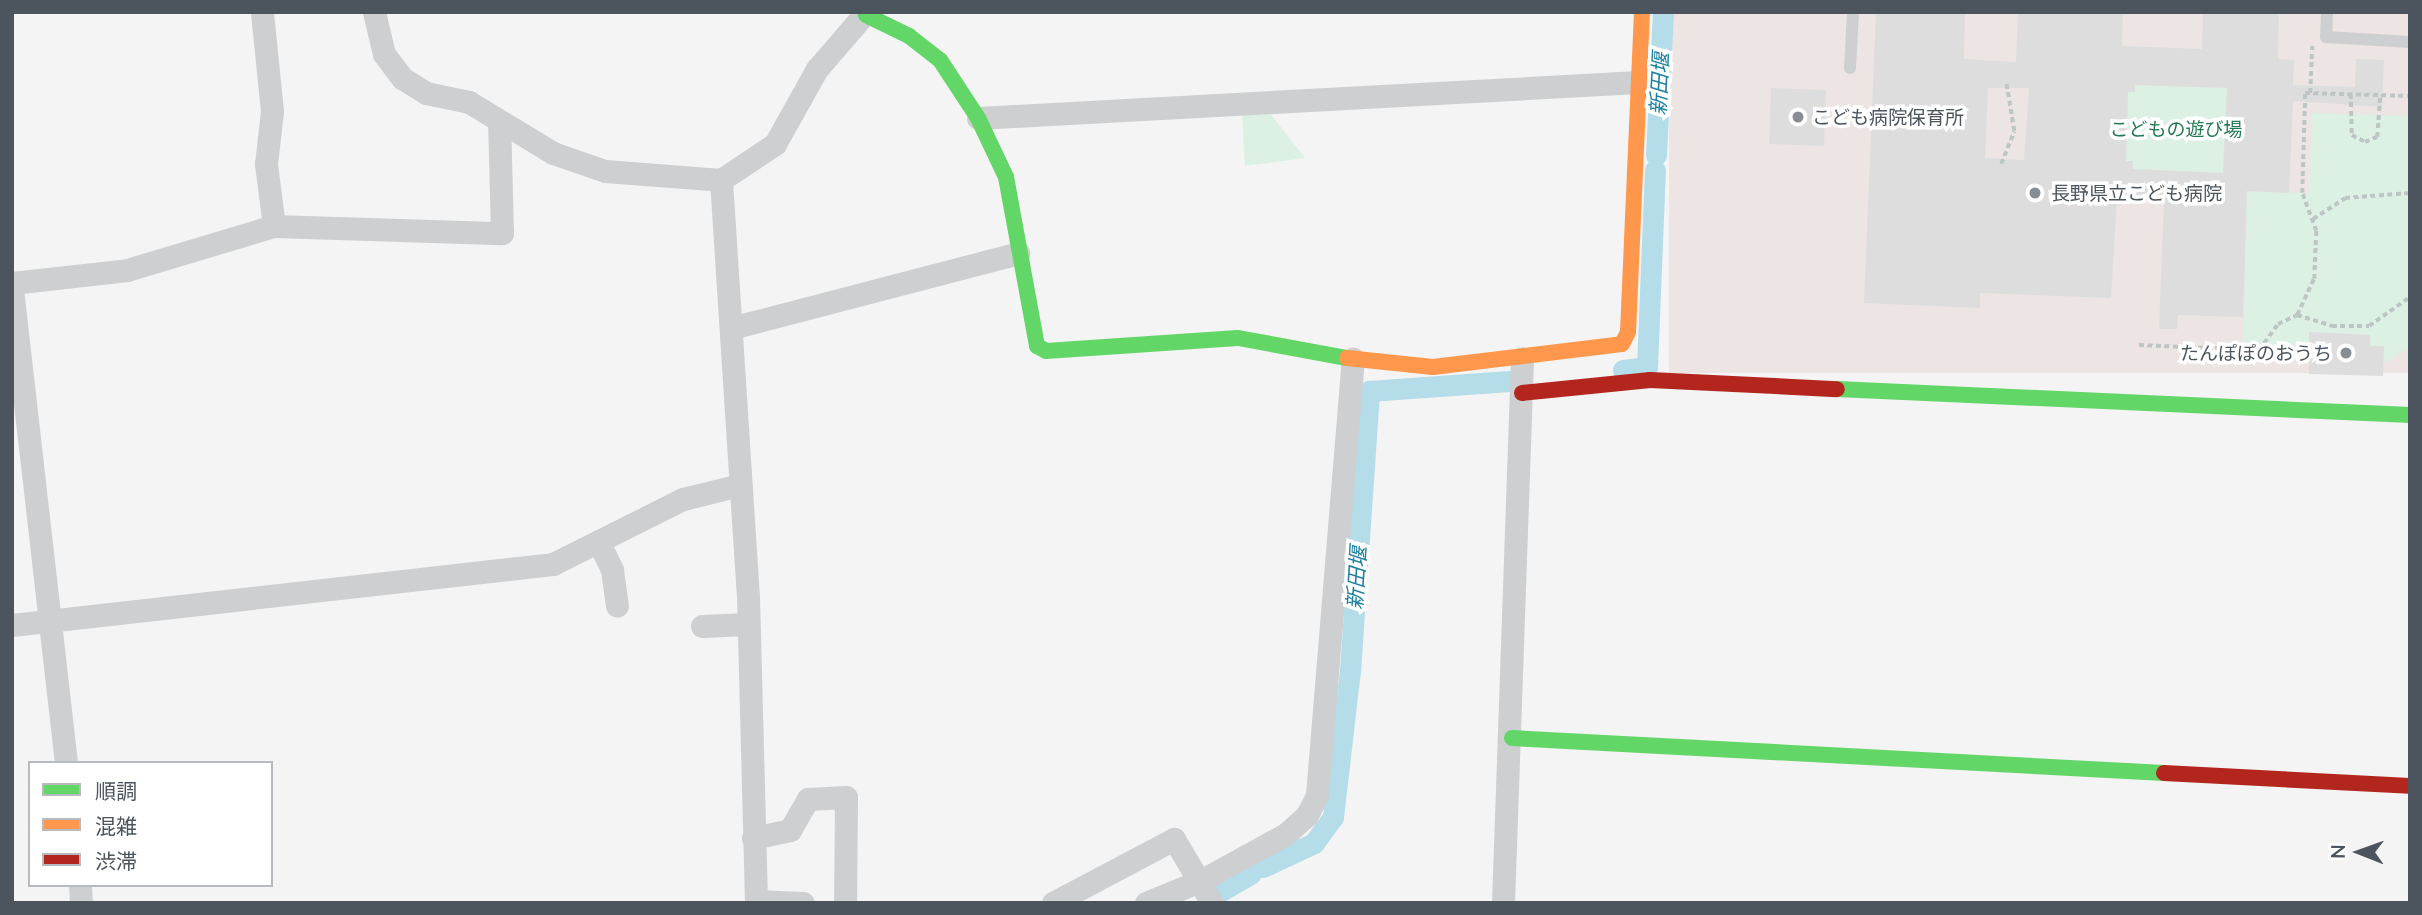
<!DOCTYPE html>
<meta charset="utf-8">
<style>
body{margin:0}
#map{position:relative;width:2422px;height:915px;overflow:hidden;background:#f4f4f4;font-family:Lato,"Noto Sans JP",sans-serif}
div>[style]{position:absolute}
.medical>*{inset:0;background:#ede5e4;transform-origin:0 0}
.green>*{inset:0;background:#dcf0e4}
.canal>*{height:21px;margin:-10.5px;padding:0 10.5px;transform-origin:10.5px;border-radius:10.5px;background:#b5dce9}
.building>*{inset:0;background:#ddddde;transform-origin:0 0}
.path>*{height:3.5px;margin-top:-1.75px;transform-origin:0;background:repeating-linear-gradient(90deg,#bdc6c4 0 5px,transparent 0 8.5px)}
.lane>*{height:12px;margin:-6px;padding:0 6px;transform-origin:6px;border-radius:6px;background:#cdcfd1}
.street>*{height:23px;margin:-11.5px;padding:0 11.5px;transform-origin:11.5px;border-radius:11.5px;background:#cdcfd1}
.fast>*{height:16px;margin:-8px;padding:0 8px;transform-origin:8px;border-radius:8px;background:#63d668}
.slow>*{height:16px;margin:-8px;padding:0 8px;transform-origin:8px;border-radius:8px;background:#ff974d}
.jam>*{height:16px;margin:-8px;padding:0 8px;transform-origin:8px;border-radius:8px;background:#b3261e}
.dots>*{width:19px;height:19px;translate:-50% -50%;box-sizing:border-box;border:4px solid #fff;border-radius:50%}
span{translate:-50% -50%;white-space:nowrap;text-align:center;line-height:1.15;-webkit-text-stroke:7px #fff;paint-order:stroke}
.poi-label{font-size:19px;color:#4c555e}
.left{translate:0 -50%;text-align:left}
.right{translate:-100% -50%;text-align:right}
.park-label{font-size:19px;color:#237a52}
.water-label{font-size:21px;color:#1d80a1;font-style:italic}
.frame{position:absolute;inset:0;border:14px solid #4c555e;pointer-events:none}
.legend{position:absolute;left:28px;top:761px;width:245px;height:126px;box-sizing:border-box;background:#fff;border:2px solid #b7bbbf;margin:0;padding:9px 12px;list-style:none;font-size:21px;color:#4c555e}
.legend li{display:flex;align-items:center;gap:14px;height:35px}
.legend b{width:35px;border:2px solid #b7bbbf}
.north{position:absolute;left:2324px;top:817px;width:70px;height:70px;-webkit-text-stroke:5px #fff;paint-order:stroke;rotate:271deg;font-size:19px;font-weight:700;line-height:28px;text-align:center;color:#4c555e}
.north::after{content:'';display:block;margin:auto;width:24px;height:32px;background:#4c555e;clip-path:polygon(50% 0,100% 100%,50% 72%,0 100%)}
</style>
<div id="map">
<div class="medical">
<div style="left:1669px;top:12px;width:741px;height:361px"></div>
</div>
<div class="green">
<div style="clip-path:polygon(2135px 85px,2227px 88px,2223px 173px,2133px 169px,2133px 161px,2126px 161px,2128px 92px)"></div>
<div style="clip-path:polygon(1269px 112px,1305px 158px,1245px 166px,1242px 113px)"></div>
<div style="clip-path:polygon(2312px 113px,2410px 116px,2410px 348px,2383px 363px,2384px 347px,2370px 346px,2370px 335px,2310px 332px,2309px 360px,2243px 359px,2247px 218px,2232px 217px,2232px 191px,2309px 193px)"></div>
</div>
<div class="canal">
<div style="left:1656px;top:155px;width:143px;rotate:-87.2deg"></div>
<div style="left:1623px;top:370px;width:24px;rotate:-7deg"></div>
<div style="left:1647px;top:367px;width:197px;rotate:-87.7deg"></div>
<div style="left:1263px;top:867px;width:56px;rotate:-25.2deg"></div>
<div style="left:1314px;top:843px;width:32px;rotate:-54deg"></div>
<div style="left:1333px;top:817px;width:147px;rotate:-83.4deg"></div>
<div style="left:1350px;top:671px;width:281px;rotate:-86.1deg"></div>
<div style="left:1369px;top:391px;width:141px;rotate:-4.1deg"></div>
<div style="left:1221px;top:891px;width:34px;rotate:-30deg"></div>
</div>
<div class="building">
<div style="clip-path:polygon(evenodd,1876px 12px,1965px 12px,1964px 59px,2016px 62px,2018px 12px,2123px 12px,2122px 46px,2202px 49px,2203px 12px,2279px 12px,2278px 59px,2294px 60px,2293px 85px,2355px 87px,2356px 59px,2384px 60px,2382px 107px,2293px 101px,2289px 193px,2247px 191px,2243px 317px,2178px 315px,2177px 329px,2159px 329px,2164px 199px,2117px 198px,2111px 298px,1980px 293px,1980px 308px,1864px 303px,1876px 12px,2135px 85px,2227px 88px,2223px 173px,2133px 169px,2133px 161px,2126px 161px,2128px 92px,2135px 92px,2135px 85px,1876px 12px,1988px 88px,2029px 88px,2024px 160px,1985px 158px,1988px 88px)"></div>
<div style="left:1771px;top:88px;width:55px;height:56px;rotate:2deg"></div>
<div style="clip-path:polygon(2309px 332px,2370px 335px,2370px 346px,2384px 346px,2383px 376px,2309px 374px)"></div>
</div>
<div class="path">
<div style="left:2310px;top:93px;width:47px;rotate:-87.6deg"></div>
<div style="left:2351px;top:94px;width:41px;rotate:88.6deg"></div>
<div style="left:2352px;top:135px;width:15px;rotate:28deg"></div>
<div style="left:2365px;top:142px;width:13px;rotate:-23deg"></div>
<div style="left:2377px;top:137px;width:41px;rotate:-85.8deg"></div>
<div style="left:2001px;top:164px;width:35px;rotate:-68deg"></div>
<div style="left:2014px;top:131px;width:50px;rotate:-99.3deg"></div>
<div style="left:2313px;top:219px;width:38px;rotate:-33deg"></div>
<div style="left:2345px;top:198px;width:65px;rotate:-4.4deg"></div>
<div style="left:2297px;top:315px;width:37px;rotate:17deg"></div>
<div style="left:2332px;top:326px;width:37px"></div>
<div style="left:2369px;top:326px;width:50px;rotate:-35.3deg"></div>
<div style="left:2139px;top:345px;width:136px;rotate:2.5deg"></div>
<div style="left:2259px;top:350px;width:32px;rotate:-54deg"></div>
<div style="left:2278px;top:324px;width:21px;rotate:-25deg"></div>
<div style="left:2297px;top:315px;width:40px;rotate:-65deg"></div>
<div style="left:2314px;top:279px;width:48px;rotate:-87.6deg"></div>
<div style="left:2316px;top:231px;width:40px;rotate:-110.2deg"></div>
<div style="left:2302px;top:193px;width:100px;rotate:-88.3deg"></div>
<div style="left:2305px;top:93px;width:105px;rotate:1.6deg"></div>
</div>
<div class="lane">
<div style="left:2327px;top:12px;width:25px;rotate:92deg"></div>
<div style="left:2326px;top:37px;width:84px;rotate:3.4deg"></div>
<div style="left:1850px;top:68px;width:56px;rotate:-86.9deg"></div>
</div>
<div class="street">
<div style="left:374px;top:12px;width:43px;rotate:76.6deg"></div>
<div style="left:384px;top:54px;width:30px;rotate:53deg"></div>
<div style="left:402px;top:78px;width:28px;rotate:32deg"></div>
<div style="left:426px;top:93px;width:44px;rotate:11.8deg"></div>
<div style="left:469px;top:102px;width:98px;rotate:31.3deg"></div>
<div style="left:553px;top:153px;width:55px;rotate:19.1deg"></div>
<div style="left:605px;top:171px;width:116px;rotate:4.4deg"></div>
<div style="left:721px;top:180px;width:65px;rotate:-33.7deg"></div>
<div style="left:775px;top:144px;width:86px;rotate:-60.8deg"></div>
<div style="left:817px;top:69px;width:75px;rotate:-49.3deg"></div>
<div style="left:978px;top:118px;width:661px;rotate:-3.12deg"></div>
<div style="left:721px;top:180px;width:417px;rotate:86.3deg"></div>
<div style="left:748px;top:596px;width:307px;rotate:88.5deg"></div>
<div style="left:274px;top:226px;width:228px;rotate:1.8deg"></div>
<div style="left:502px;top:233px;width:112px;rotate:-91.5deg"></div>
<div style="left:12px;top:283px;width:116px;rotate:-6.4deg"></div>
<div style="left:127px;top:270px;width:153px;rotate:-16.7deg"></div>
<div style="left:274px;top:226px;width:63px;rotate:-97.4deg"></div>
<div style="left:266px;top:164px;width:53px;rotate:-83.5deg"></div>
<div style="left:272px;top:111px;width:100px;rotate:-95.8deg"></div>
<div style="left:12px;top:289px;width:477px;rotate:83.5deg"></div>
<div style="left:731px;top:328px;width:297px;rotate:-14.6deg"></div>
<div style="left:600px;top:545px;width:28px;rotate:64deg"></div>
<div style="left:612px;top:570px;width:36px;rotate:82deg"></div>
<div style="left:12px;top:625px;width:544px;rotate:-6.43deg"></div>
<div style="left:553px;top:564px;width:145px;rotate:-26.6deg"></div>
<div style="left:683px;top:499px;width:59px;rotate:-13.8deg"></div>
<div style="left:702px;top:626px;width:46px;rotate:-2.5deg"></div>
<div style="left:753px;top:838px;width:38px;rotate:-12deg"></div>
<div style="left:790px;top:830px;width:36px;rotate:-60deg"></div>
<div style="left:808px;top:799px;width:38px;rotate:-3deg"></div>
<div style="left:846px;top:797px;width:106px;rotate:90.5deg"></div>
<div style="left:80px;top:885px;width:18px;rotate:87deg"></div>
<div style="left:756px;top:901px;width:47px;rotate:2.4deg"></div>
<div style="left:1053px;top:903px;width:137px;rotate:-27.9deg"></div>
<div style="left:1174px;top:839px;width:74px;rotate:59.3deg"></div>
<div style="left:1146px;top:903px;width:61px;rotate:-22.3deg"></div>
<div style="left:1202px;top:880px;width:96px;rotate:-28.7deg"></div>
<div style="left:1286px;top:834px;width:28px;rotate:-42deg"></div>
<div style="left:1307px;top:815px;width:22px;rotate:-63deg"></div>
<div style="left:1317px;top:795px;width:438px;rotate:-85.3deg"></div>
<div style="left:1503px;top:903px;width:545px;rotate:-88deg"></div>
</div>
<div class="fast">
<div style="left:866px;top:15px;width:48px;rotate:26deg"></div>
<div style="left:909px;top:36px;width:39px;rotate:38deg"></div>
<div style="left:940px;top:60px;width:69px;rotate:56.8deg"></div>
<div style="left:978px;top:118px;width:65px;rotate:64.6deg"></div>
<div style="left:1006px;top:177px;width:172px;rotate:79.6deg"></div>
<div style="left:1037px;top:346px;width:10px;rotate:29deg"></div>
<div style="left:1046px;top:351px;width:192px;rotate:-3.9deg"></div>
<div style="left:1238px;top:338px;width:111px;rotate:10.4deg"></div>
<div style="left:1837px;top:389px;width:574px;rotate:2.6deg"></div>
<div style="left:1512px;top:738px;width:653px;rotate:3.07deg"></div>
</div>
<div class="slow">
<div style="left:1347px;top:358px;width:86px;rotate:6deg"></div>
<div style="left:1433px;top:367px;width:190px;rotate:-6.9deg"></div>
<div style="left:1622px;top:344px;width:13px;rotate:-63deg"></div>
<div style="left:1628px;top:332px;width:320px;rotate:-87.5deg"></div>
</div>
<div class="jam">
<div style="left:1522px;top:393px;width:129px;rotate:-5.8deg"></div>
<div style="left:1650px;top:380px;width:187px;rotate:2.8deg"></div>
<div style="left:2164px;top:773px;width:246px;rotate:3deg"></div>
</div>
<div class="dots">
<div style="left:1798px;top:117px;background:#878d92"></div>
<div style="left:2035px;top:193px;background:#878d92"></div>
<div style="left:2346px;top:353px;background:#878d92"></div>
</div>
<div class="poi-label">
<span class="left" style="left:1812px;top:117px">こども病院保育所</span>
<span class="left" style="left:2051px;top:193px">長野県立こども病院</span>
<span class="right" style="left:2332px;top:353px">たんぽぽのおうち</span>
</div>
<div class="park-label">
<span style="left:2176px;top:129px">こどもの遊び場</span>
</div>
<div class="water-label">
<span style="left:1659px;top:84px;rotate:-87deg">新田堰</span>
<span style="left:1356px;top:578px;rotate:-86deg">新田堰</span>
</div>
<div class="frame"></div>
<ul class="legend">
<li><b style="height:9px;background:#63d668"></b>順調</li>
<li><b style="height:9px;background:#ff974d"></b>混雑</li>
<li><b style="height:9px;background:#b3261e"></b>渋滞</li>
</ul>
<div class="north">N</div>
</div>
